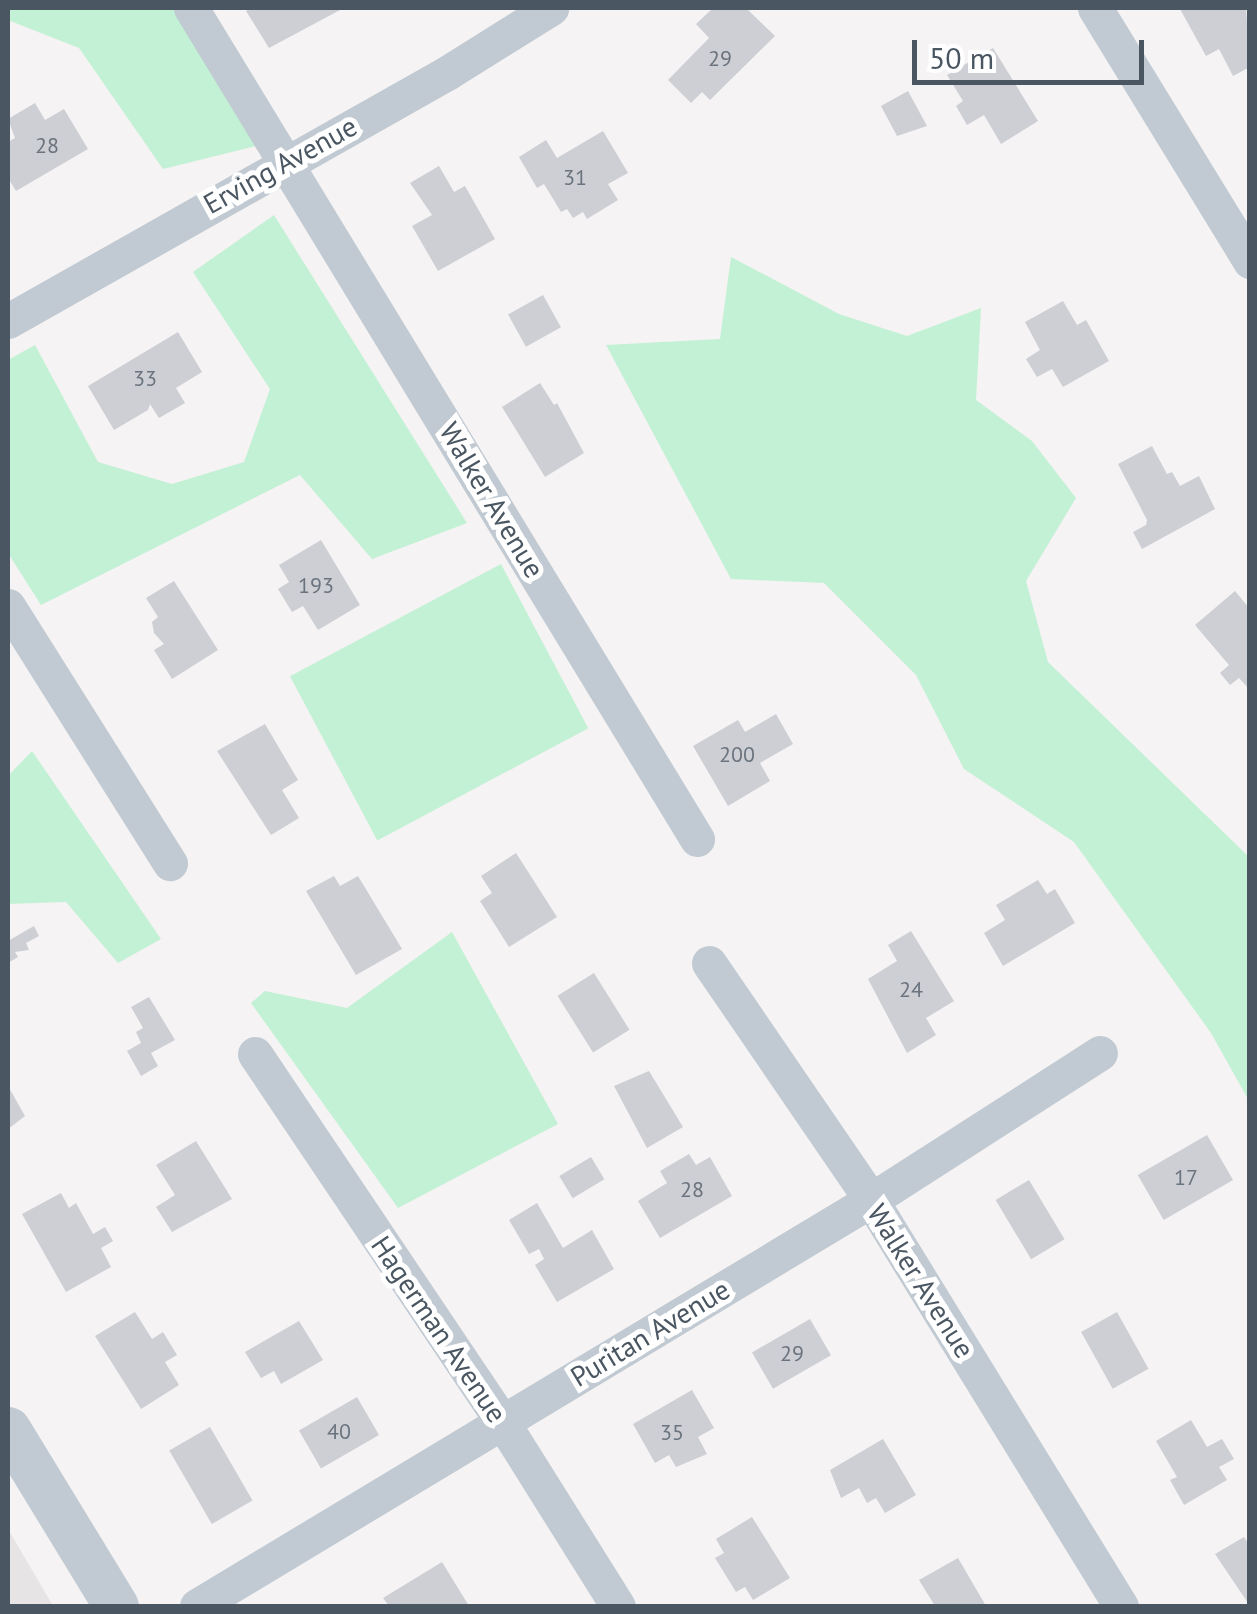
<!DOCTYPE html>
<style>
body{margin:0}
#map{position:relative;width:1257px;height:1614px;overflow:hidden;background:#f5f3f3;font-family:"PT Sans",sans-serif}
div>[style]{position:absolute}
.education>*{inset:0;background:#e6e4e5}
.green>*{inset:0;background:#c3f1d5;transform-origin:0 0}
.building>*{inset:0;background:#cdcfd5;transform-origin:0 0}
.minor>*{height:35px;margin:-17.5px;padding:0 17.5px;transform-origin:17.5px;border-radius:17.5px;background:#c1cad2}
.tertiary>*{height:45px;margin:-22.5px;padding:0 22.5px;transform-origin:22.5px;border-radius:22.5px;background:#c1cad2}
span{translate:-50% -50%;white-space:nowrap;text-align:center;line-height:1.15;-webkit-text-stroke:10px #fff;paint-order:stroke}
.number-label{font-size:22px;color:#6b747e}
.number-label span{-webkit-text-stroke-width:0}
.street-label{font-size:28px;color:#4a5661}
.frame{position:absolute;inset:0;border:10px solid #4a5661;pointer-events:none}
.scale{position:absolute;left:912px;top:40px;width:232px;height:45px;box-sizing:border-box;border:5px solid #4a5661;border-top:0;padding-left:12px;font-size:30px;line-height:35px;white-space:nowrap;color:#4a5661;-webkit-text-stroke:8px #fff;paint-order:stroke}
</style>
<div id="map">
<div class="education">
<div style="clip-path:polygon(8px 1529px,53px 1606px,8px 1606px)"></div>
</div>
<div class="green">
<div style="clip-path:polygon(8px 8px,174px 8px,256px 146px,163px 169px,79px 48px,8px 20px)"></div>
<div style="clip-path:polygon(274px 215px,467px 523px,372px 559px,300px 475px,41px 605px,8px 553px,8px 360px,35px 345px,98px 462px,172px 484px,244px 462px,270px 389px,193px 272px)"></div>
<div style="clip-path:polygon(731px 257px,839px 314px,907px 336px,981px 308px,976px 400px,1032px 441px,1076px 498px,1026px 581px,1048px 662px,1249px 857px,1249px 1101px,1211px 1033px,1074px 842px,964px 769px,916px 675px,824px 583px,731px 579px,606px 345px,720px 339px)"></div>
<div style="left:501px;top:564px;width:186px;height:239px;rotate:62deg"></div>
<div style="clip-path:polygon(32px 751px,161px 939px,118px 963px,66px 902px,8px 904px,8px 776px)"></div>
<div style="clip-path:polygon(452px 932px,558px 1124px,398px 1208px,251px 1003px,265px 991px,347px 1008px)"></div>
</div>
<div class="building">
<div style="clip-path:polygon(251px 8px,338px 8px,340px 10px,269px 48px,246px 11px)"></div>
<div style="clip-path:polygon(713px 8px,746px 8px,775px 36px,710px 100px,702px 92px,691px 103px,668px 80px,709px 38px,696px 24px)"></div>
<div style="clip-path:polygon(1246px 8px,1250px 67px,1233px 76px,1219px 49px,1206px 56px,1180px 9px)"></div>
<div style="clip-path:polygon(993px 48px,1038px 121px,1001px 144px,984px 115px,967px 125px,956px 106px,963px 101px,947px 75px)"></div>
<div style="clip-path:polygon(908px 91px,927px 126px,897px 136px,881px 106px)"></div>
<div style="clip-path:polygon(35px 103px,45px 120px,64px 109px,88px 149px,16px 191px,8px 178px,8px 142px,15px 138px,8px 119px)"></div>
<div style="clip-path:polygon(603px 131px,628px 173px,608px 184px,618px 200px,587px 219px,583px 212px,573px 218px,567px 209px,561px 212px,544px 184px,537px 188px,519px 157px,546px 140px,557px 158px)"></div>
<div style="clip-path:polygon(439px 166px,454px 192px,465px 186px,495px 239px,438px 271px,412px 226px,432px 215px,410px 183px)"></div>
<div style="left:543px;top:295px;width:37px;height:40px;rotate:61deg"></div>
<div style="clip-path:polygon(1063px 301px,1077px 325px,1086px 320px,1109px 361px,1063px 387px,1052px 369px,1037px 377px,1026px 359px,1040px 350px,1025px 322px)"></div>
<div style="clip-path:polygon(178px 332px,202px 372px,176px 388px,185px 403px,159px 418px,150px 404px,148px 410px,114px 430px,88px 386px)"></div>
<div style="clip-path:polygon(540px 383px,554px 405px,557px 403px,584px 453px,545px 477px,502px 407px)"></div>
<div style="clip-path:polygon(1152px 446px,1167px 474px,1172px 472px,1180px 486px,1199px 476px,1215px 509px,1142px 549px,1133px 532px,1146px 525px,1147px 520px,1118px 464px)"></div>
<div style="clip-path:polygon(321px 540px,360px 605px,318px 630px,303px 606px,292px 612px,278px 589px,289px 582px,279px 565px)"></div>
<div style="clip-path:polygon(174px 581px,218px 650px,172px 679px,154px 650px,164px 644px,154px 633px,152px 622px,158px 617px,146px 598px)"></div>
<div style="clip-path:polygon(1235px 591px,1250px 609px,1250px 690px,1239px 678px,1230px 685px,1220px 673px,1229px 665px,1195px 625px)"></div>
<div style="clip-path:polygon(776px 714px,793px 744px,760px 763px,770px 781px,728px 806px,693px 746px,738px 720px,745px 732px)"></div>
<div style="clip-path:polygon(265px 724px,298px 780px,282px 790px,299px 818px,271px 835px,217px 751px)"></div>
<div style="clip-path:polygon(516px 853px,557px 917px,509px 947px,480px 901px,492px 893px,481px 876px)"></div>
<div style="clip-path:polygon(334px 876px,340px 886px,358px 876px,402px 949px,356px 975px,306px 891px)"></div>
<div style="clip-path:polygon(1038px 880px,1047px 894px,1055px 889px,1075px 923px,1003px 966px,984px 933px,1005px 920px,996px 905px)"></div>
<div style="clip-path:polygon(34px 926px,39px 936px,26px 943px,29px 950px,15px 952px,18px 957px,8px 963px,8px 941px)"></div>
<div style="clip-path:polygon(911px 931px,954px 1001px,926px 1018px,936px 1035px,907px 1053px,868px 979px,897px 961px,888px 945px)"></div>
<div style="left:594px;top:973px;width:67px;height:43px;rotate:58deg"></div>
<div style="clip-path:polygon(149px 997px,175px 1040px,151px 1053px,158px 1066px,141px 1076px,127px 1051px,141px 1043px,136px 1032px,143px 1028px,131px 1007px)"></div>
<div style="clip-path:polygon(649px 1071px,683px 1127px,647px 1148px,614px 1086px)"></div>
<div style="clip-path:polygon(8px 1086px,25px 1116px,8px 1129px)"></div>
<div style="left:1207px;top:1135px;width:52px;height:80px;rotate:60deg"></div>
<div style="clip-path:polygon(196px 1141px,232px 1199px,172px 1232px,156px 1207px,175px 1195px,156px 1165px)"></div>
<div style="clip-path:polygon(689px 1154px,696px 1165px,710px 1157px,732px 1196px,660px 1238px,638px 1201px,667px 1183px,660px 1171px)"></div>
<div style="left:591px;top:1157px;width:26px;height:37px;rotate:59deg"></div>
<div style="left:1029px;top:1180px;width:69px;height:39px;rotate:59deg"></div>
<div style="clip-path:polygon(61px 1193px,69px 1208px,76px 1203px,93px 1234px,105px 1227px,113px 1241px,101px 1248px,111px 1267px,66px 1292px,22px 1214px)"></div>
<div style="clip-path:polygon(537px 1203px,563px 1248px,592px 1230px,614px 1269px,557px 1302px,535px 1265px,544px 1259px,539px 1249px,529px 1254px,509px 1220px)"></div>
<div style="clip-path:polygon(135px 1312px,152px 1339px,163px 1332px,177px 1355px,165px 1362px,179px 1385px,141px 1409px,95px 1336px)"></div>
<div style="left:1117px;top:1312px;width:65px;height:41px;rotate:61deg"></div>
<div style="left:810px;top:1319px;width:42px;height:67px;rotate:60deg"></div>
<div style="clip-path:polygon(299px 1321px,323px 1360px,281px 1384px,274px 1371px,261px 1378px,245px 1352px)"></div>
<div style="clip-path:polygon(692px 1390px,714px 1428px,698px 1437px,707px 1454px,676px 1467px,669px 1455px,655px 1463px,633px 1424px)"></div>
<div style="left:357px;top:1397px;width:44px;height:67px;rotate:60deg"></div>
<div style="clip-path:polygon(1191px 1420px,1207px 1447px,1222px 1439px,1234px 1459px,1219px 1467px,1227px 1480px,1184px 1505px,1170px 1480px,1177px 1477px,1156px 1441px)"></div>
<div style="left:210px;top:1427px;width:85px;height:47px;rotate:60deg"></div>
<div style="clip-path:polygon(883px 1439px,916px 1495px,885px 1513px,876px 1498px,867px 1503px,859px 1488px,841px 1498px,830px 1470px)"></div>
<div style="clip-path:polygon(752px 1517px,790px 1578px,753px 1600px,745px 1587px,736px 1592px,715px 1558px,724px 1553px,716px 1539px)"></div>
<div style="clip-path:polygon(1244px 1537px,1250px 1546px,1250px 1606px,1215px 1554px)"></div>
<div style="clip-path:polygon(958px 1558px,986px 1606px,935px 1606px,919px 1580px)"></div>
<div style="clip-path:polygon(442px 1562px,469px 1606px,389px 1606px,383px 1598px)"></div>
</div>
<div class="minor">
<div style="left:191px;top:8px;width:973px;rotate:58.66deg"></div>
<div style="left:1095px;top:8px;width:297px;rotate:58.5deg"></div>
<div style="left:8px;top:321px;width:504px;rotate:-29.46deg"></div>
<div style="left:447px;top:73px;width:123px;rotate:-32deg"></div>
<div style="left:8px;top:606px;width:304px;rotate:57.8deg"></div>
<div style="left:709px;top:963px;width:287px;rotate:55.6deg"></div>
<div style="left:871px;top:1200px;width:477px;rotate:58.4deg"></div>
<div style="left:255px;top:1054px;width:445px;rotate:56.1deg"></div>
<div style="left:503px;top:1423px;width:216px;rotate:57.9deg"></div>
<div style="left:197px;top:1606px;width:787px;rotate:-31.06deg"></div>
<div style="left:871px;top:1200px;width:272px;rotate:-32.7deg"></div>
</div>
<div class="tertiary">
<div style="left:8px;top:1429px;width:207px;rotate:58.6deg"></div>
</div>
<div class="number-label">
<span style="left:720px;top:59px">29</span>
<span style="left:47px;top:146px">28</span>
<span style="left:575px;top:178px">31</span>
<span style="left:145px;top:379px">33</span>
<span style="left:316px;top:586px">193</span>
<span style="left:737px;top:755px">200</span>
<span style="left:911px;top:990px">24</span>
<span style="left:1186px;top:1178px">17</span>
<span style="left:692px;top:1190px">28</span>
<span style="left:792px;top:1354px">29</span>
<span style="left:339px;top:1432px">40</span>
<span style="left:672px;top:1433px">35</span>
</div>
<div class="street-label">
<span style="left:280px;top:165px;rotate:-29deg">Erving Avenue</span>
<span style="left:492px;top:500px;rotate:59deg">Walker Avenue</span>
<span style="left:921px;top:1281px;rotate:58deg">Walker Avenue</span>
<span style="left:439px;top:1329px;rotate:56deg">Hagerman Avenue</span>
<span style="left:650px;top:1333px;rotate:-31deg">Puritan Avenue</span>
</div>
<div class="frame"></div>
<div class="scale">50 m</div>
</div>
